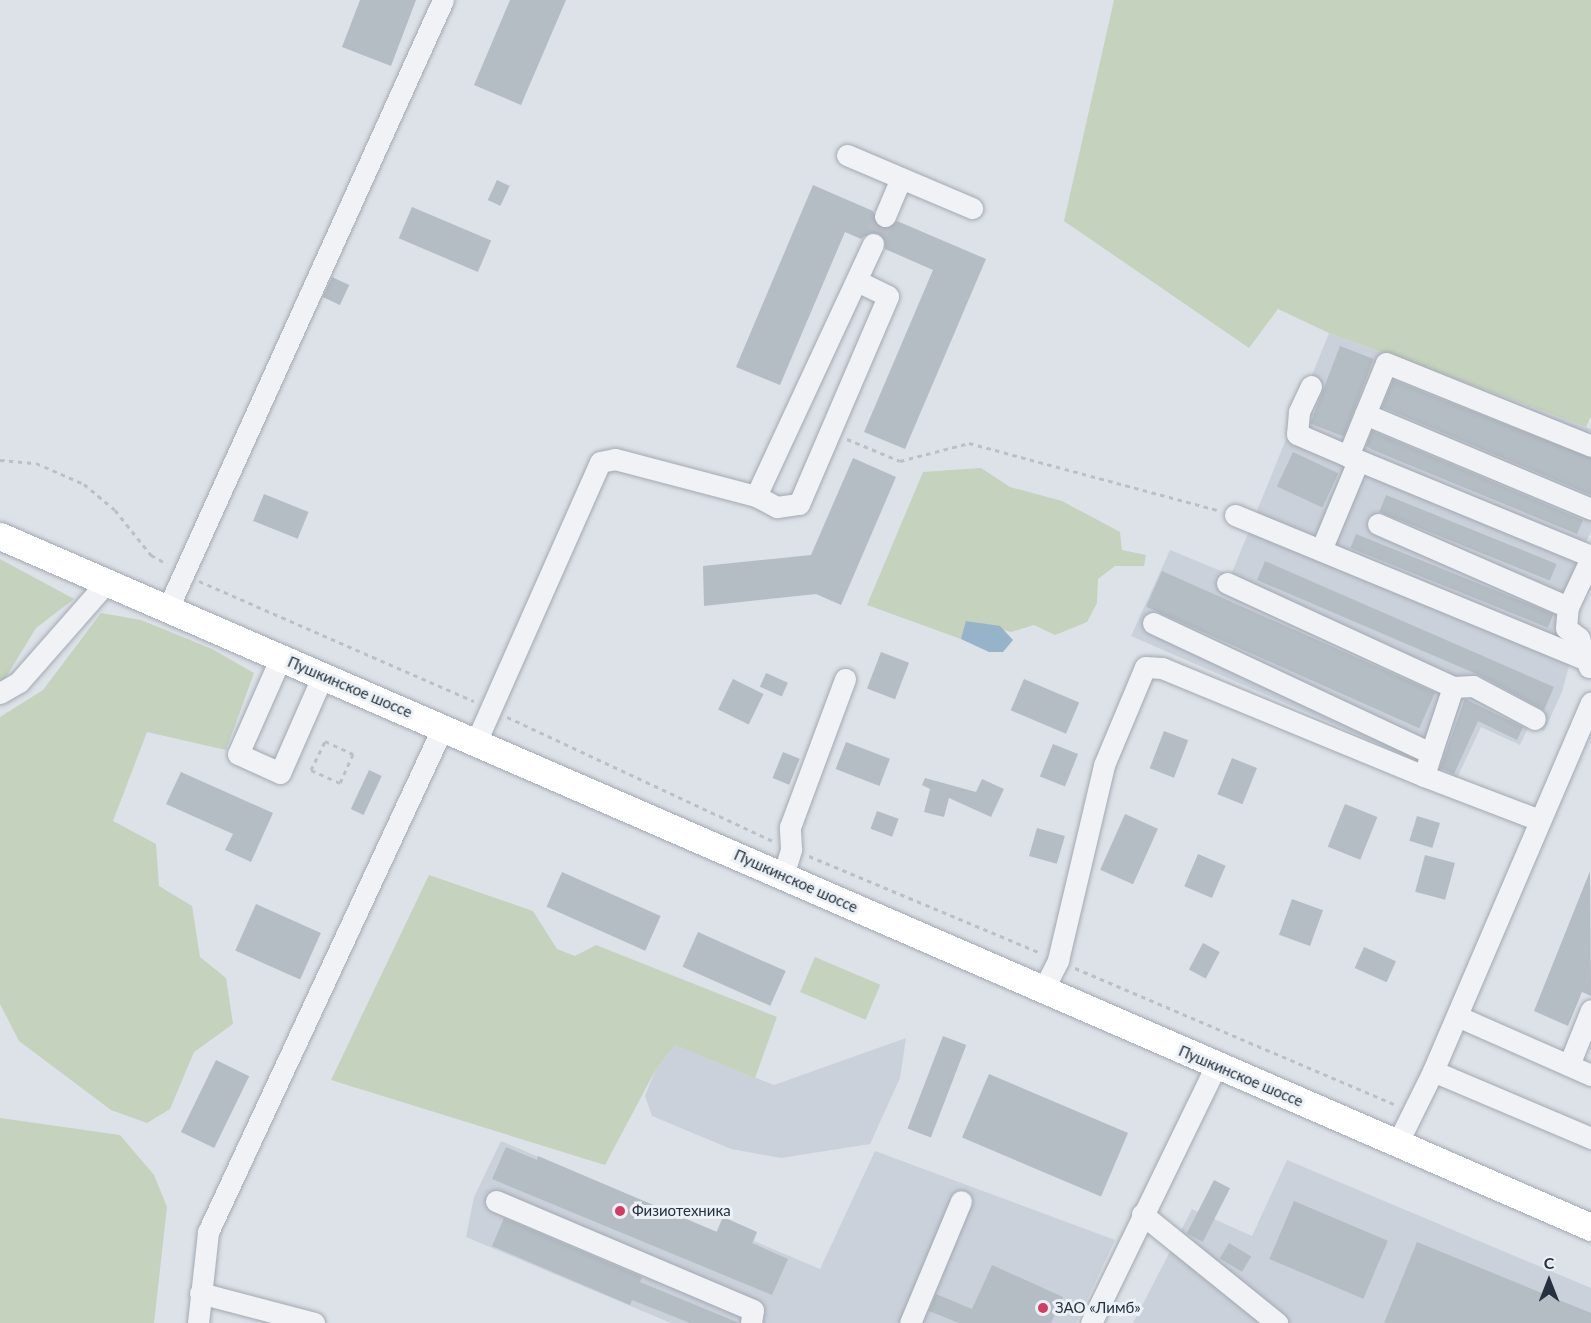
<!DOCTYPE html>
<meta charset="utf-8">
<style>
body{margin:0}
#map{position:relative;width:1591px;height:1323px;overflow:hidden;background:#dde2e8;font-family:Lato,sans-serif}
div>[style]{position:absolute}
.built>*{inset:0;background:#cbd1da}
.green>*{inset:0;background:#c4d2be;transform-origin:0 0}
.water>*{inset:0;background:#96b3c9}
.building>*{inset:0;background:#b4bcc4;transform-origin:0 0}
.minor-tunnel>*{height:21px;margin-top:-10.5px;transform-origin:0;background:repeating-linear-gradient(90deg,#b8bfc6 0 21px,transparent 0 31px)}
.path>*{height:3px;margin-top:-1.5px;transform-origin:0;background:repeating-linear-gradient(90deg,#bbc0c6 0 4.5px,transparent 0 9px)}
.roads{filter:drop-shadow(0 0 2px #a2a9b2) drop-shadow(0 0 2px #a2a9b2)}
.minor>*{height:21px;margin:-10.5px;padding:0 10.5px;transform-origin:10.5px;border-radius:10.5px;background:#f0f2f6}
.major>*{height:27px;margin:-13.5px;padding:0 13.5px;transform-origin:13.5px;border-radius:13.5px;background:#fff}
.dots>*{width:16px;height:16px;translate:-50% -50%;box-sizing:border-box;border:3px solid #ecf1f5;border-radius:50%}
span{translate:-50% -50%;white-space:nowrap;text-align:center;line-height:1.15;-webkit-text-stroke:6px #ecf1f5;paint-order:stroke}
.street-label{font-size:15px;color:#26313f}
.poi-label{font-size:15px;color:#26313f}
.left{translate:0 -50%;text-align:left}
.north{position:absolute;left:1519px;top:1251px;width:60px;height:60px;-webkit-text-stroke:4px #ecf1f5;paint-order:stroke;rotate:0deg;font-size:16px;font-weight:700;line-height:24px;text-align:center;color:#26313f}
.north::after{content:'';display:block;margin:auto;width:21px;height:27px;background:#26313f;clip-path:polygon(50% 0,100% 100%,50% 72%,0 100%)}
</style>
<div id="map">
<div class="built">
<div style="clip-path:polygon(1329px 333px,1591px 429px,1591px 531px,1563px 598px,1557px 631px,1570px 662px,1562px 692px,1544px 731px,1529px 726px,1520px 745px,1481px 727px,1457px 778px,1131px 636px,1170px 550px,1231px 575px)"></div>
<div style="clip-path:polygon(906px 1038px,900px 1078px,870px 1144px,781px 1158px,731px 1149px,652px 1116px,645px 1096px,655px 1071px,675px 1045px,774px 1085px)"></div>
<div style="clip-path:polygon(501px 1141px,716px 1232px,723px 1217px,757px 1232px,754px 1241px,820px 1269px,875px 1151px,1115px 1240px,1076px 1323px,671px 1323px,466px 1237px,474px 1197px)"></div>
<div style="clip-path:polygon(1287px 1160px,1591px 1288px,1591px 1323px,1133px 1323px,1192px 1209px,1252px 1236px)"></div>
</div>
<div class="green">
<div style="clip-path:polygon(1114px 0,1591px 0,1591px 416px,1586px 427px,1329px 333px,1278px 309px,1249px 348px,1064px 221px)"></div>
<div style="clip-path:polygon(981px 468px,1010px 487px,1062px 501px,1120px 532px,1122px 550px,1146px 555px,1144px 566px,1115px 566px,1098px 579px,1097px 603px,1087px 622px,1055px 635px,1034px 625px,1011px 632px,967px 621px,961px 639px,867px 605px,923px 472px)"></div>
<div style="clip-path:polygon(0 559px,74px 599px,36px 628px,0 687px)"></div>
<div style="clip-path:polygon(101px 613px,141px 620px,212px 649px,254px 673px,226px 750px,147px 732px,113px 821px,156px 844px,159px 886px,192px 906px,200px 957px,226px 978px,233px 1024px,194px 1052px,170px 1109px,147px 1123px,111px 1110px,19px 1041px,0 1004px,0 717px,43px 690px)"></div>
<div style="clip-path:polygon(429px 875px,533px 911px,557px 949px,575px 956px,596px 945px,777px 1017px,755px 1078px,675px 1045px,655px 1071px,605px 1165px,331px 1080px)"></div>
<div style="left:815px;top:957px;width:71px;height:38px;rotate:23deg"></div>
<div style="clip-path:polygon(0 1118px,120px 1135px,154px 1175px,167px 1207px,154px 1323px,0 1323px)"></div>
</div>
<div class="water">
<div style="clip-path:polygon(966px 621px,1000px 626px,1013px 640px,1003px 652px,989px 652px,961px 639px)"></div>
</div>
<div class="building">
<div style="clip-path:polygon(360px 0,416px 0,391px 66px,342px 47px)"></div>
<div style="clip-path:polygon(510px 0,566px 0,521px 105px,474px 85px)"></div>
<div style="left:497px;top:180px;width:14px;height:22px;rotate:25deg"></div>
<div style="clip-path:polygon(813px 185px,873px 211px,880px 227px,887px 228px,897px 221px,986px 259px,905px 449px,864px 432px,933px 270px,885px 249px,879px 233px,871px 231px,861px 239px,845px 232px,780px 385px,736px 367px)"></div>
<div style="left:412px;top:207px;width:86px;height:34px;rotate:23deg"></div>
<div style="left:332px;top:277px;width:19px;height:22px;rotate:25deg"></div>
<div style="left:1340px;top:346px;width:36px;height:83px;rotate:21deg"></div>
<div style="clip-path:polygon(1393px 380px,1591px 458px,1591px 495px,1382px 407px)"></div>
<div style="clip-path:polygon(1372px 431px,1583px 520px,1577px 534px,1373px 450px,1366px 446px)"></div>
<div style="left:1293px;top:452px;width:50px;height:38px;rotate:25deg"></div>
<div style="clip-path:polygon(853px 458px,896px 477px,841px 605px,816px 594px,704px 606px,703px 566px,811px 555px)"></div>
<div style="left:264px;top:494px;width:48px;height:29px;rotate:22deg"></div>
<div style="left:1386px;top:495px;width:184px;height:18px;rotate:22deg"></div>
<div style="left:1356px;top:534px;width:213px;height:15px;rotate:22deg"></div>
<div style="clip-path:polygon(1265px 561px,1554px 687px,1544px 710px,1479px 675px,1257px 580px)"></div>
<div style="left:1162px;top:571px;width:299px;height:39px;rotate:24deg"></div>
<div style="left:881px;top:652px;width:30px;height:39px;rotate:21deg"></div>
<div style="left:766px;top:673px;width:24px;height:15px;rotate:24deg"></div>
<div style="left:733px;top:679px;width:34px;height:34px;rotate:26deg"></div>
<div style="left:1024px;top:679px;width:60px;height:34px;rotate:23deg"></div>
<div style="clip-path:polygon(1465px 699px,1523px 727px,1517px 740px,1478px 721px,1454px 774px,1440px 768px)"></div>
<div style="left:1164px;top:731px;width:26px;height:40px;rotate:21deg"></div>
<div style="left:846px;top:742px;width:47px;height:29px;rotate:21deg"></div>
<div style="left:1053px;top:744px;width:27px;height:35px;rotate:22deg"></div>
<div style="left:783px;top:752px;width:18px;height:28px;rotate:22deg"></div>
<div style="left:1232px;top:758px;width:27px;height:39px;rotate:22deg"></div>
<div style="left:369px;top:770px;width:14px;height:43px;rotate:25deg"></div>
<div style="clip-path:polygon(181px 772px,273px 813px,251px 862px,225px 850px,233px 834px,166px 804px)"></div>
<div style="clip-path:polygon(925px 778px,976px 792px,982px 779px,1004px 789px,991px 817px,949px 798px,944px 817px,924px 812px,930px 789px,922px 785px)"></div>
<div style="left:1345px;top:804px;width:35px;height:46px;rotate:22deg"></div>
<div style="left:877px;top:811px;width:23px;height:19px;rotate:20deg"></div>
<div style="left:1125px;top:814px;width:36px;height:61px;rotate:24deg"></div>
<div style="left:1417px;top:816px;width:24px;height:26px;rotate:17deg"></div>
<div style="left:1037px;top:828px;width:29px;height:29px;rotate:16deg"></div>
<div style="left:1198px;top:854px;width:30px;height:35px;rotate:23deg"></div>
<div style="left:1425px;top:855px;width:31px;height:38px;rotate:15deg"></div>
<div style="clip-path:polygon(1590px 871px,1591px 996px,1582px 992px,1568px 1026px,1534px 1011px)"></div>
<div style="left:562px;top:872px;width:108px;height:38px;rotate:24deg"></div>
<div style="left:1292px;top:899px;width:33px;height:38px;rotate:20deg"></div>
<div style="left:256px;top:904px;width:71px;height:51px;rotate:24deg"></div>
<div style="left:698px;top:932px;width:96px;height:38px;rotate:24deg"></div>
<div style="left:1203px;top:943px;width:19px;height:30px;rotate:28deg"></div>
<div style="left:1364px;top:947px;width:35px;height:23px;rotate:24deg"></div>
<div style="left:943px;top:1036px;width:25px;height:99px;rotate:21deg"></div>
<div style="left:216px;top:1060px;width:37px;height:80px;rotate:26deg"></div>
<div style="left:989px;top:1074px;width:151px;height:69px;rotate:23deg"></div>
<div style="clip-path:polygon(506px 1147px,537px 1160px,538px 1156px,717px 1232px,723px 1217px,757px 1232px,752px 1243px,788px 1259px,772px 1295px,492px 1179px)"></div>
<div style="left:1214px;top:1180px;width:18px;height:60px;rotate:27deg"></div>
<div style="left:1294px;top:1201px;width:102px;height:63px;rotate:23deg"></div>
<div style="clip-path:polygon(504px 1218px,642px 1277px,640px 1282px,739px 1323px,690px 1323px,632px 1300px,630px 1305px,492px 1246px)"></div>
<div style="clip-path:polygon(1417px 1242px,1591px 1313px,1591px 1323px,1384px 1323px)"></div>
<div style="left:1229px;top:1243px;width:26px;height:18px;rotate:31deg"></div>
<div style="clip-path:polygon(992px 1265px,1063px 1297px,1051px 1323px,959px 1323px,929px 1311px,936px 1294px,972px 1309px)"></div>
</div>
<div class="minor-tunnel">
<div style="left:873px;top:244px;width:30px;rotate:-67deg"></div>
</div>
<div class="path">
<div style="left:847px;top:439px;width:57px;rotate:22.5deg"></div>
<div style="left:900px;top:461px;width:71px;rotate:-14.6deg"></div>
<div style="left:969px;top:443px;width:258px;rotate:15.1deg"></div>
<div style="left:0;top:460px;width:36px;rotate:5deg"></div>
<div style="left:36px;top:463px;width:52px;rotate:23.6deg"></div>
<div style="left:84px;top:484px;width:40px;rotate:40deg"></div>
<div style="left:115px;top:510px;width:58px;rotate:51.3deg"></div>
<div style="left:151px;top:555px;width:18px;rotate:29deg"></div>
<div style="left:199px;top:581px;width:300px;rotate:23.6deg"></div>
<div style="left:507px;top:717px;width:293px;rotate:25deg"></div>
<div style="left:325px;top:741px;width:31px;rotate:25deg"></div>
<div style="left:353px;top:754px;width:32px;rotate:114deg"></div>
<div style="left:340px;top:783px;width:32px;rotate:-156deg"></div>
<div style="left:311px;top:770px;width:32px;rotate:-64deg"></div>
<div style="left:809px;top:856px;width:251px;rotate:22.7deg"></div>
<div style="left:1075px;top:968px;width:347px;rotate:23.1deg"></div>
</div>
<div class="roads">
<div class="minor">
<div style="left:847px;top:155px;width:136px;rotate:23deg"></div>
<div style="left:885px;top:216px;width:41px;rotate:-67.2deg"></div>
<div style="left:1311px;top:386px;width:29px;rotate:115deg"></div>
<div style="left:1299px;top:412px;width:22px;rotate:95deg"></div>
<div style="left:1297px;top:434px;width:56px;rotate:23.3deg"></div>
<div style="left:1348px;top:456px;width:100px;rotate:-67.8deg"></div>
<div style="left:1386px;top:363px;width:221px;rotate:22deg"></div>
<div style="left:1365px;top:414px;width:245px;rotate:22.8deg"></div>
<div style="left:1348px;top:456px;width:263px;rotate:22.4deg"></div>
<div style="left:756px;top:496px;width:278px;rotate:-65.1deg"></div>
<div style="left:1235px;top:515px;width:378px;rotate:22.4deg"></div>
<div style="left:1378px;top:524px;width:207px;rotate:23.6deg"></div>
<div style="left:1321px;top:550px;width:96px;rotate:-67.4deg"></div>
<div style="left:1227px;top:583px;width:249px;rotate:24.7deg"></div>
<div style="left:1453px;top:687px;width:70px;rotate:108.4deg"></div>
<div style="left:168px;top:608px;width:667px;rotate:-65.66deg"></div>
<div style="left:1153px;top:623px;width:307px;rotate:25.1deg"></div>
<div style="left:1431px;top:753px;width:24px;rotate:107deg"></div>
<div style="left:1424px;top:776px;width:123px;rotate:20.9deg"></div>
<div style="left:281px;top:657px;width:106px;rotate:113.9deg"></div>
<div style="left:238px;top:754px;width:46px;rotate:24.3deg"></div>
<div style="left:280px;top:773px;width:107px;rotate:-66.3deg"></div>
<div style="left:1589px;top:667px;width:31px;rotate:-109deg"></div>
<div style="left:1579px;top:638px;width:16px;rotate:-142deg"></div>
<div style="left:1566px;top:628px;width:21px;rotate:-85deg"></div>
<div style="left:1568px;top:607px;width:54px;rotate:-64.9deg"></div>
<div style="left:1453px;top:687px;width:20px;rotate:-3deg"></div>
<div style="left:1473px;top:686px;width:70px;rotate:28deg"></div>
<div style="left:0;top:693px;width:22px;rotate:-30deg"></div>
<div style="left:19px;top:682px;width:133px;rotate:-48.7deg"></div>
<div style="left:476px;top:742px;width:306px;rotate:-66.1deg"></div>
<div style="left:600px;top:462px;width:15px;rotate:-11deg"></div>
<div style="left:615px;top:459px;width:146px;rotate:14.7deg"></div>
<div style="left:756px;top:496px;width:24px;rotate:28deg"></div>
<div style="left:777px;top:507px;width:22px;rotate:-8deg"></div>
<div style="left:799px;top:504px;width:226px;rotate:-66.8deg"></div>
<div style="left:888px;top:296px;width:32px;rotate:-154deg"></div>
<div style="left:783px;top:876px;width:28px;rotate:-73deg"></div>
<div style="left:791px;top:849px;width:22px;rotate:-93deg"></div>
<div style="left:790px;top:827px;width:158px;rotate:-69.6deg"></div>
<div style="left:1043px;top:990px;width:34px;rotate:-63deg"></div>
<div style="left:1058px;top:960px;width:200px;rotate:-76.7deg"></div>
<div style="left:1104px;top:765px;width:106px;rotate:-67.3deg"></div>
<div style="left:1145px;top:667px;width:17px;rotate:3deg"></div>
<div style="left:1162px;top:668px;width:283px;rotate:22.4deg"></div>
<div style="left:1457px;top:1016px;width:146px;rotate:23.8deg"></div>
<div style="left:1569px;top:1065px;width:59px;rotate:-68.2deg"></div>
<div style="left:1433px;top:1071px;width:172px;rotate:23deg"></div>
<div style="left:1397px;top:1144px;width:81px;rotate:-63.7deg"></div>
<div style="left:1433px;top:1071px;width:401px;rotate:-66.8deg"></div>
<div style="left:496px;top:1201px;width:279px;rotate:23deg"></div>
<div style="left:753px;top:1310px;width:13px;rotate:99deg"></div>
<div style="left:1142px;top:1214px;width:174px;rotate:38.9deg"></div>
<div style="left:200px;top:1293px;width:118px;rotate:14.7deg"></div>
<div style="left:198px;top:1323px;width:92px;rotate:-83.7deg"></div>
<div style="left:208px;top:1232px;width:557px;rotate:-65.05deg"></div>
<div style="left:910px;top:1323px;width:132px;rotate:-67.3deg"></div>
<div style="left:1091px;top:1323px;width:287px;rotate:-64.1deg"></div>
</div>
<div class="major">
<div style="left:0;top:536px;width:1735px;rotate:23.48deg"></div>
</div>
</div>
<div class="dots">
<div style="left:620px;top:1211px;background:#d33c5e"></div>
<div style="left:1043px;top:1308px;background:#d33c5e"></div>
</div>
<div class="street-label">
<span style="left:350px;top:687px;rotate:23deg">Пушкинское шоссе</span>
<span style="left:796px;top:881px;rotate:24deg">Пушкинское шоссе</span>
<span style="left:1241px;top:1076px;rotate:23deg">Пушкинское шоссе</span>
</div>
<div class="poi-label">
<span class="left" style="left:632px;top:1211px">Физиотехника</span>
<span class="left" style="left:1055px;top:1308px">ЗАО «Лимб»</span>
</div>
<div class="north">С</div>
</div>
